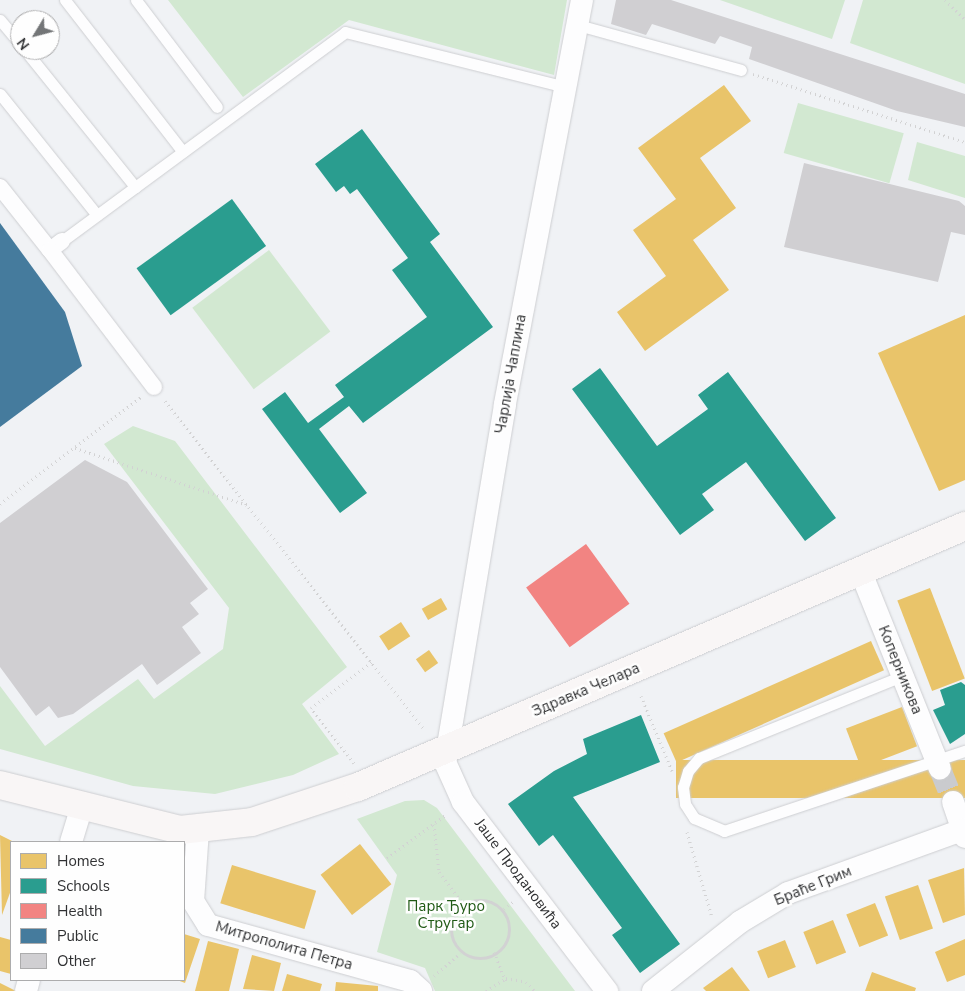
<!DOCTYPE html>
<meta charset="utf-8">
<style>
body{margin:0}
#map{position:relative;width:965px;height:991px;overflow:hidden;background:#f0f2f5;font-family:"Nunito Sans",sans-serif}
div>[style]{position:absolute}
.green>*{inset:0;background:#d2e8d1;transform-origin:0 0}
.homes>*{inset:0;background:#e9c46a;transform-origin:0 0}
.schools>*{inset:0;background:#2a9d8f;transform-origin:0 0}
.health>*{inset:0;background:#f28482;transform-origin:0 0}
.public>*{inset:0;background:#457b9d}
.building>*{inset:0;background:#d0cfd2}
.minor-tunnel>*{height:22px;margin-top:-11px;transform-origin:0;background:repeating-linear-gradient(90deg,#cacbce 0 22px,transparent 0 33px)}
.path>*{height:3px;margin-top:-1.5px;transform-origin:0;background:repeating-linear-gradient(90deg,#d2d2d3 0 1px,transparent 0 5px)}
.path>.ring{margin:-1.5px;padding:0;box-sizing:content-box;background:none;border:3px solid #d2d2d3;border-radius:50%}
.roads{filter:drop-shadow(0 0 1px #cdced1) drop-shadow(0 0 1px #cdced1)}
.service>*{height:11px;margin:-5.5px;padding:0 5.5px;transform-origin:5.5px;border-radius:5.5px;background:#fdfdfe}
.pedestrian>*{height:16px;margin:-8px;padding:0 8px;transform-origin:8px;border-radius:8px;background:#fdfdfe}
.minor>*{height:22px;margin:-11px;padding:0 11px;transform-origin:11px;border-radius:11px;background:#fdfdfe}
.secondary>*{height:28px;margin:-14px;padding:0 14px;transform-origin:14px;border-radius:14px;background:#f9f6f6}
span{translate:-50% -50%;white-space:nowrap;text-align:center;line-height:1.15;-webkit-text-stroke:5px #fefefe;paint-order:stroke}
.street-label{font-size:15px;color:#303133}
.park-label{font-size:15px;color:#205a15}
.legend{position:absolute;left:10px;top:841px;width:175px;height:140px;box-sizing:border-box;background:#fefefe;border:1px solid #acacad;margin:0;padding:6px 9px;list-style:none;font-size:15px;color:#303133}
.legend li{display:flex;align-items:center;gap:10px;height:25px}
.legend b{width:25px;border:1px solid #acacad}
.north{position:absolute;left:10px;top:10px;width:50px;height:50px;box-sizing:border-box;background:#fefefe;border:1px solid #acacad;border-radius:50%;rotate:233deg;font-size:14px;font-weight:700;line-height:20px;text-align:center;color:#303133}
.north::after{content:'';display:block;margin:auto;width:18px;height:22px;background:#737577;clip-path:polygon(50% 0,100% 100%,50% 72%,0 100%)}
</style>
<div id="map">
<div class="green">
<div style="clip-path:polygon(168px 0,567px 0,554px 75px,349px 20px,243px 97px)"></div>
<div style="clip-path:polygon(720px 0,845px 0,832px 39px)"></div>
<div style="clip-path:polygon(863px 0,965px 0,965px 84px,850px 43px)"></div>
<div style="left:798px;top:103px;width:110px;height:52px;rotate:16deg"></div>
<div style="clip-path:polygon(917px 142px,965px 156px,965px 198px,908px 180px)"></div>
<div style="left:269px;top:250px;width:102px;height:96px;rotate:53deg"></div>
<div style="clip-path:polygon(133px 426px,175px 441px,347px 667px,302px 704px,339px 754px,293px 775px,215px 794px,133px 786px,0 749px,0 686px,45px 746px,138px 679px,154px 699px,223px 649px,229px 608px,104px 444px)"></div>
<div style="clip-path:polygon(424px 800px,437px 808px,575px 991px,435px 991px,425px 968px,377px 952px,397px 875px,357px 819px,405px 801px)"></div>
</div>
<div class="homes">
<div style="clip-path:polygon(724px 85px,751px 121px,700px 158px,736px 208px,693px 240px,729px 290px,645px 351px,617px 312px,666px 276px,633px 230px,676px 199px,638px 148px)"></div>
<div style="clip-path:polygon(965px 315px,965px 480px,939px 491px,878px 353px)"></div>
<div style="left:930px;top:588px;width:97px;height:35px;rotate:69deg"></div>
<div style="left:441px;top:598px;width:13px;height:22px;rotate:61deg"></div>
<div style="left:401px;top:622px;width:17px;height:26px;rotate:57deg"></div>
<div style="left:871px;top:641px;width:32px;height:227px;rotate:66deg"></div>
<div style="left:429px;top:650px;width:16px;height:16px;rotate:55deg"></div>
<div style="left:902px;top:707px;width:42px;height:60px;rotate:69deg"></div>
<div style="left:965px;top:760px;width:38px;height:289px;rotate:90deg"></div>
<div style="clip-path:polygon(0 835px,14px 842px,11px 890px,2px 915px)"></div>
<div style="left:360px;top:844px;width:51px;height:50px;rotate:52deg"></div>
<div style="left:232px;top:865px;width:88px;height:40px;rotate:17deg"></div>
<div style="clip-path:polygon(964px 868px,965px 915px,943px 923px,928px 880px)"></div>
<div style="left:918px;top:885px;width:46px;height:35px;rotate:71deg"></div>
<div style="left:875px;top:903px;width:35px;height:31px;rotate:68deg"></div>
<div style="left:833px;top:920px;width:35px;height:32px;rotate:68deg"></div>
<div style="clip-path:polygon(184px 934px,200px 939px,185px 983px,177px 980px,184px 980px)"></div>
<div style="clip-path:polygon(0 937px,11px 940px,11px 974px,0 971px)"></div>
<div style="clip-path:polygon(965px 939px,965px 975px,947px 982px,935px 952px)"></div>
<div style="left:785px;top:940px;width:29px;height:30px;rotate:68deg"></div>
<div style="clip-path:polygon(208px 941px,239px 949px,229px 991px,195px 991px)"></div>
<div style="clip-path:polygon(252px 955px,281px 963px,274px 991px,243px 989px)"></div>
<div style="clip-path:polygon(732px 967px,750px 991px,706px 991px,703px 988px)"></div>
<div style="clip-path:polygon(872px 972px,916px 988px,915px 991px,865px 991px)"></div>
<div style="clip-path:polygon(287px 974px,322px 984px,320px 991px,282px 991px)"></div>
<div style="clip-path:polygon(336px 982px,378px 986px,378px 991px,335px 991px)"></div>
<div style="clip-path:polygon(0 983px,16px 991px,0 991px)"></div>
</div>
<div class="schools">
<div style="clip-path:polygon(362px 129px,440px 234px,430px 242px,493px 327px,363px 423px,349px 406px,319px 429px,367px 493px,340px 513px,262px 409px,285px 392px,308px 423px,344px 397px,335px 385px,427px 317px,392px 270px,408px 258px,357px 189px,350px 194px,344px 186px,336px 192px,315px 164px)"></div>
<div style="left:232px;top:199px;width:58px;height:118px;rotate:54deg"></div>
<div style="clip-path:polygon(600px 368px,657px 446px,708px 409px,698px 395px,728px 372px,836px 518px,805px 541px,746px 462px,702px 494px,714px 510px,680px 535px,572px 389px)"></div>
<div style="clip-path:polygon(961px 682px,965px 685px,965px 734px,950px 744px,933px 710px,945px 705px,940px 690px)"></div>
<div style="clip-path:polygon(641px 715px,660px 762px,573px 797px,680px 944px,640px 973px,612px 935px,622px 928px,553px 835px,539px 846px,508px 804px,554px 771px,587px 754px,583px 739px)"></div>
</div>
<div class="health">
<div style="left:586px;top:544px;width:74px;height:74px;rotate:54deg"></div>
</div>
<div class="public">
<div style="clip-path:polygon(0 223px,65px 312px,82px 366px,0 427px)"></div>
</div>
<div class="building">
<div style="clip-path:polygon(616px 0,671px 0,965px 94px,965px 127px,897px 111px,749px 59px,752px 47px,720px 36px,715px 44px,652px 24px,646px 35px,611px 24px)"></div>
<div style="clip-path:polygon(804px 163px,959px 201px,965px 206px,965px 235px,951px 232px,938px 282px,784px 247px)"></div>
<div style="clip-path:polygon(85px 460px,127px 482px,208px 589px,190px 603px,199px 614px,182px 627px,201px 653px,157px 685px,142px 664px,73px 714px,58px 718px,49px 706px,36px 716px,0 667px,0 523px)"></div>
</div>
<div class="minor-tunnel">
<div style="left:940px;top:769px;width:35px;rotate:68deg"></div>
</div>
<div class="path">
<div style="left:945px;top:0;width:28px;rotate:44deg"></div>
<div style="left:753px;top:74px;width:223px;rotate:17.8deg"></div>
<div style="left:165px;top:401px;width:419px;rotate:51.7deg"></div>
<div style="left:75px;top:448px;width:181px;rotate:18.3deg"></div>
<div style="left:0;top:504px;width:177px;rotate:-37.2deg"></div>
<div style="left:641px;top:696px;width:81px;rotate:67.5deg"></div>
<div style="left:354px;top:763px;width:70px;rotate:-128deg"></div>
<div style="left:311px;top:708px;width:76px;rotate:-37deg"></div>
<div style="left:434px;top:824px;width:48px;rotate:84.1deg"></div>
<div style="left:439px;top:872px;width:41px;rotate:52.9deg"></div>
<div style="left:687px;top:832px;width:89px;rotate:73.6deg"></div>
<div style="left:387px;top:858px;width:74px;rotate:-36.3deg"></div>
<div class="ring" style="left:451px;top:900px;width:55px;height:55px"></div>
<div style="left:504px;top:909px;width:11px;rotate:-38deg"></div>
<div style="left:494px;top:952px;width:31px;rotate:68deg"></div>
<div style="left:434px;top:976px;width:35px;rotate:-41deg"></div>
<div style="left:486px;top:991px;width:24px;rotate:-33deg"></div>
<div style="left:506px;top:978px;width:20px;rotate:11deg"></div>
<div style="left:526px;top:982px;width:13px;rotate:45deg"></div>
</div>
<div class="roads">
<div class="service">
<div style="left:65px;top:0;width:192px;rotate:52.2deg"></div>
<div style="left:136px;top:0;width:134px;rotate:52.9deg"></div>
<div style="left:0;top:20px;width:31px;rotate:50deg"></div>
<div style="left:578px;top:25px;width:169px;rotate:15.4deg"></div>
<div style="left:25px;top:50px;width:176px;rotate:51.2deg"></div>
<div style="left:0;top:94px;width:155px;rotate:51.3deg"></div>
<div style="left:62px;top:241px;width:352px;rotate:-36.4deg"></div>
<div style="left:345px;top:32px;width:227px;rotate:14deg"></div>
<div style="left:902px;top:676px;width:219px;rotate:158deg"></div>
<div style="left:699px;top:758px;width:17px;rotate:130deg"></div>
<div style="left:688px;top:771px;width:17px;rotate:107deg"></div>
<div style="left:683px;top:787px;width:17px;rotate:83deg"></div>
<div style="left:685px;top:804px;width:17px;rotate:57deg"></div>
<div style="left:694px;top:818px;width:33px;rotate:23deg"></div>
<div style="left:724px;top:831px;width:254px;rotate:-18.4deg"></div>
</div>
<div class="pedestrian">
<div style="left:0;top:187px;width:80px;rotate:51.6deg"></div>
<div style="left:62px;top:241px;width:15px;rotate:143deg"></div>
<div style="left:50px;top:250px;width:172px;rotate:52.8deg"></div>
</div>
<div class="minor">
<div style="left:582px;top:0;width:412px;rotate:100.8deg"></div>
<div style="left:505px;top:405px;width:362px;rotate:99.5deg"></div>
<div style="left:445px;top:762px;width:44px;rotate:65.8deg"></div>
<div style="left:463px;top:802px;width:238px;rotate:52.7deg"></div>
<div style="left:860px;top:570px;width:214px;rotate:68.1deg"></div>
<div style="left:953px;top:802px;width:37px;rotate:71deg"></div>
<div style="left:198px;top:830px;width:71px;rotate:94deg"></div>
<div style="left:193px;top:901px;width:28px;rotate:58deg"></div>
<div style="left:208px;top:925px;width:210px;rotate:15.5deg"></div>
<div style="left:410px;top:981px;width:15px;rotate:42deg"></div>
<div style="left:71px;top:842px;width:34px;rotate:-73deg"></div>
<div style="left:26px;top:991px;width:11px;rotate:-75deg"></div>
<div style="left:653px;top:991px;width:111px;rotate:-38.4deg"></div>
<div style="left:740px;top:922px;width:56px;rotate:-31.1deg"></div>
<div style="left:788px;top:893px;width:188px;rotate:-19.9deg"></div>
</div>
<div class="secondary">
<div style="left:0;top:785px;width:186px;rotate:14deg"></div>
<div style="left:180px;top:830px;width:72px;rotate:-6.3deg"></div>
<div style="left:252px;top:822px;width:112px;rotate:-18.3deg"></div>
<div style="left:358px;top:787px;width:661px;rotate:-23.27deg"></div>
</div>
</div>
<div class="street-label">
<span style="left:511px;top:374px;rotate:-80deg">Чарлија Чаплина</span>
<span style="left:900px;top:670px;rotate:68deg">Коперникова</span>
<span style="left:586px;top:690px;rotate:-23deg">Здравка Челара</span>
<span style="left:518px;top:874px;rotate:53deg">Јаше Продановића</span>
<span style="left:813px;top:886px;rotate:-22deg">Браће Грим</span>
<span style="left:284px;top:946px;rotate:16deg">Митрополита Петра</span>
</div>
<div class="park-label">
<span style="left:446px;top:915px">Парк Ђуро<br>Стругар</span>
</div>
<ul class="legend">
<li><b style="height:14px;background:#e9c46a"></b>Homes</li>
<li><b style="height:14px;background:#2a9d8f"></b>Schools</li>
<li><b style="height:14px;background:#f28482"></b>Health</li>
<li><b style="height:14px;background:#457b9d"></b>Public</li>
<li><b style="height:14px;background:#d0cfd2"></b>Other</li>
</ul>
<div class="north">N</div>
</div>
